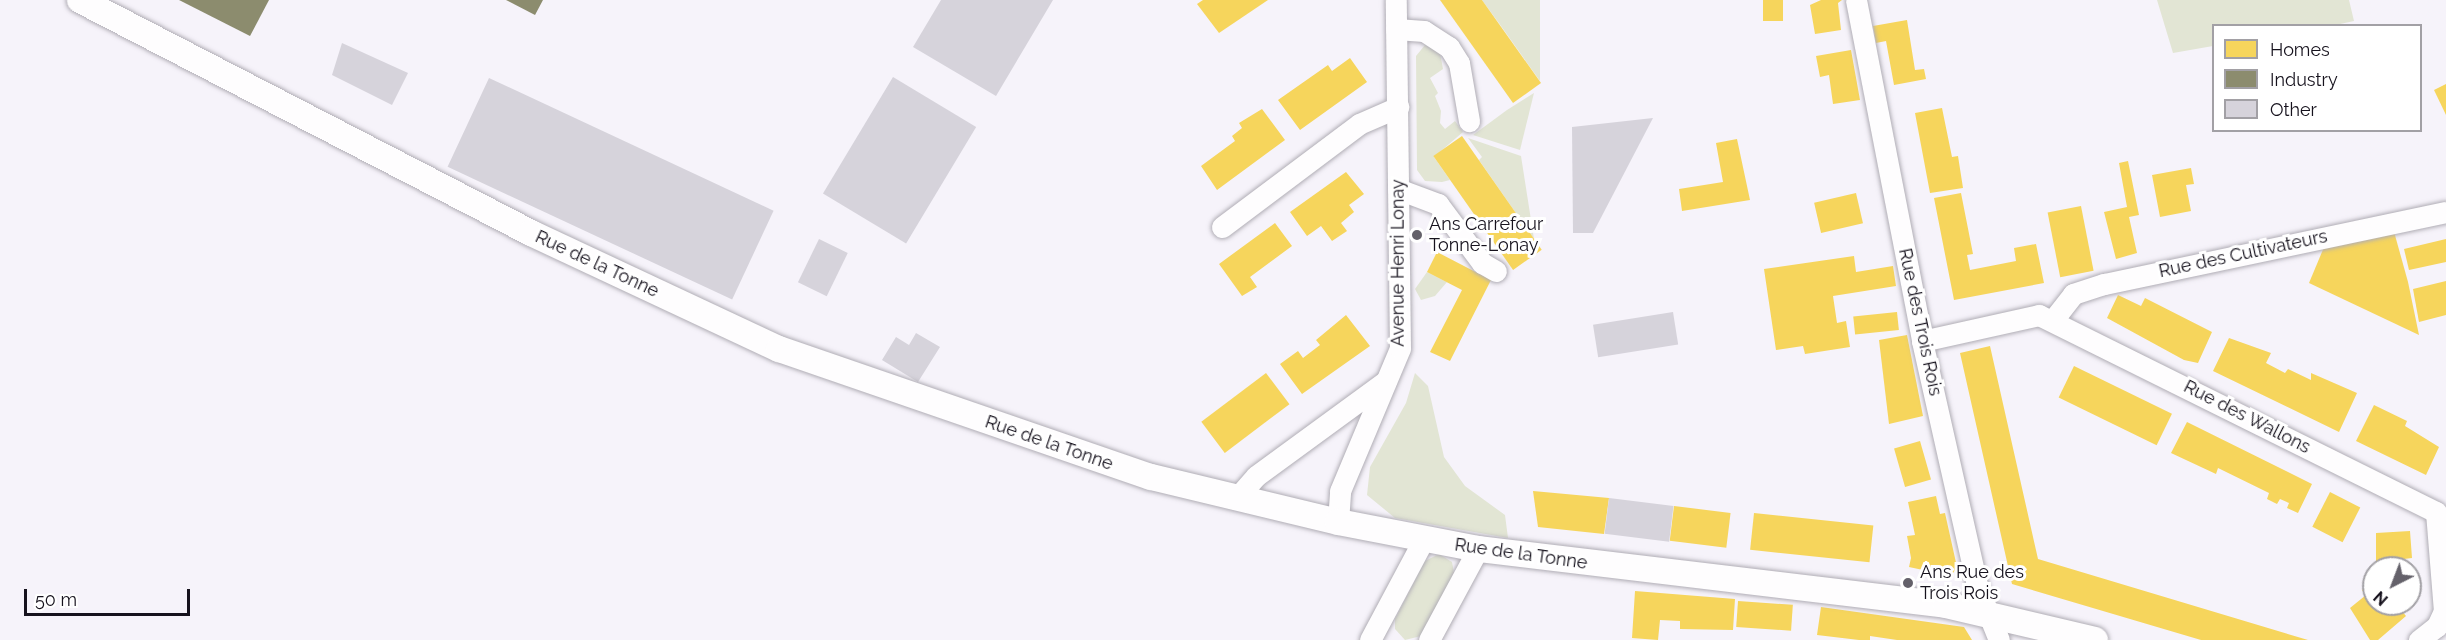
<!DOCTYPE html>
<style>
body{margin:0}
#map{position:relative;width:2446px;height:640px;overflow:hidden;background:#f6f3fa;font-family:Raleway,sans-serif}
div>[style]{position:absolute}
.green>*{inset:0;background:#e2e5d4}
.homes>*{inset:0;background:#f6d55c;transform-origin:0 0}
.industry>*{inset:0;background:#8c8c6e}
.building>*{inset:0;background:#d6d3db;transform-origin:0 0}
.roads{filter:drop-shadow(0 0 2px #b0adb5) drop-shadow(0 0 2px #b0adb5)}
.minor>*{height:21px;margin:-10.5px;padding:0 10.5px;transform-origin:10.5px;border-radius:10.5px;background:#fefdfe}
.tertiary>*{height:26px;margin:-13px;padding:0 13px;transform-origin:13px;border-radius:13px;background:#fefdfe}
.dots>*{width:16px;height:16px;translate:-50% -50%;box-sizing:border-box;border:3px solid #fff;border-radius:50%}
span{translate:-50% -50%;white-space:nowrap;text-align:center;line-height:1.15;-webkit-text-stroke:6px #fff;paint-order:stroke}
.poi-label{font-size:18px;color:#16121d}
.left{translate:0 -50%;text-align:left}
.street-label{font-size:18px;color:#16121d}
.legend{position:absolute;left:2212px;top:24px;width:210px;height:108px;box-sizing:border-box;background:#fff;border:2px solid #a2a0a5;margin:0;padding:8px 10px;list-style:none;font-size:18px;color:#16121d}
.legend li{display:flex;align-items:center;gap:12px;height:30px}
.legend b{width:30px;border:2px solid #a2a0a5}
.north{position:absolute;left:2362px;top:556px;width:60px;height:60px;box-sizing:border-box;background:#fff;border:2px solid #a2a0a5;border-radius:50%;rotate:222deg;font-size:16px;font-weight:700;line-height:24px;text-align:center;color:#16121d}
.north::after{content:'';display:block;margin:auto;width:21px;height:27px;background:#64616a;clip-path:polygon(50% 0,100% 100%,50% 72%,0 100%)}
.scale{position:absolute;left:24px;top:589px;width:166px;height:27px;box-sizing:border-box;border:3px solid #16121d;border-top:0;padding-left:8px;font-size:18px;line-height:21px;white-space:nowrap;color:#16121d;-webkit-text-stroke:4px #fff;paint-order:stroke}
</style>
<div id="map">
<div class="green">
<div style="clip-path:polygon(1482px 0,1540px 0,1540px 81px,1501px 26px)"></div>
<div style="clip-path:polygon(2157px 0,2349px 0,2354px 21px,2331px 26px,2214px 26px,2213px 46px,2173px 53px)"></div>
<div style="clip-path:polygon(1425px 45px,1440px 53px,1443px 69px,1430px 78px,1438px 93px,1435px 96px,1441px 111px,1440px 123px,1445px 129px,1455px 121px,1463px 132px,1434px 157px,1450px 180px,1442px 182px,1425px 181px,1417px 170px,1416px 56px)"></div>
<div style="clip-path:polygon(1534px 93px,1520px 150px,1473px 135px,1507px 110px)"></div>
<div style="clip-path:polygon(1468px 138px,1521px 156px,1534px 239px,1479px 160px,1482px 157px)"></div>
<div style="clip-path:polygon(1427px 272px,1447px 282px,1435px 296px,1421px 300px,1415px 289px)"></div>
<div style="clip-path:polygon(1415px 373px,1428px 386px,1444px 457px,1465px 486px,1505px 515px,1508px 538px,1395px 518px,1367px 495px,1370px 467px,1406px 403px)"></div>
<div style="clip-path:polygon(1439px 554px,1452px 562px,1454px 573px,1421px 636px,1405px 640px,1395px 629px,1395px 619px,1425px 561px)"></div>
</div>
<div class="homes">
<div style="clip-path:polygon(1203px 0,1268px 0,1219px 33px,1197px 4px)"></div>
<div style="clip-path:polygon(1440px 0,1482px 0,1541px 83px,1513px 103px)"></div>
<div style="left:1763px;top:0;width:20px;height:21px"></div>
<div style="clip-path:polygon(1821px 0,1842px 0,1838px 3px,1841px 30px,1815px 34px,1810px 5px)"></div>
<div style="clip-path:polygon(1907px 20px,1915px 70px,1924px 69px,1926px 79px,1894px 85px,1886px 41px,1876px 43px,1873px 26px)"></div>
<div style="clip-path:polygon(1851px 50px,1860px 100px,1833px 104px,1829px 75px,1820px 77px,1816px 56px)"></div>
<div style="clip-path:polygon(1350px 58px,1367px 82px,1300px 130px,1278px 100px,1328px 65px,1332px 71px)"></div>
<div style="clip-path:polygon(2446px 84px,2446px 115px,2434px 90px)"></div>
<div style="clip-path:polygon(1942px 108px,1952px 157px,1958px 156px,1963px 188px,1930px 193px,1915px 113px)"></div>
<div style="clip-path:polygon(1262px 109px,1285px 140px,1217px 190px,1201px 166px,1235px 141px,1232px 136px,1242px 128px,1239px 123px)"></div>
<div style="left:1462px;top:136px;width:139px;height:35px;rotate:55deg"></div>
<div style="clip-path:polygon(1737px 139px,1750px 200px,1682px 211px,1679px 189px,1723px 182px,1716px 143px)"></div>
<div style="clip-path:polygon(2128px 161px,2139px 215px,2129px 217px,2137px 253px,2116px 259px,2104px 212px,2127px 207px,2119px 163px)"></div>
<div style="clip-path:polygon(2191px 168px,2194px 184px,2186px 185px,2191px 211px,2160px 217px,2152px 175px)"></div>
<div style="clip-path:polygon(1346px 172px,1364px 194px,1349px 205px,1354px 212px,1341px 223px,1347px 231px,1332px 241px,1321px 226px,1307px 236px,1290px 212px)"></div>
<div style="left:1856px;top:193px;width:31px;height:43px;rotate:77deg"></div>
<div style="clip-path:polygon(1961px 193px,1973px 254px,1967px 255px,1970px 270px,2016px 261px,2014px 248px,2036px 244px,2044px 283px,1954px 300px,1934px 198px)"></div>
<div style="left:2081px;top:206px;width:66px;height:34px;rotate:79deg"></div>
<div style="clip-path:polygon(1275px 223px,1292px 246px,1250px 277px,1257px 287px,1242px 296px,1219px 264px)"></div>
<div style="clip-path:polygon(2393px 228px,2408px 282px,2419px 335px,2309px 283px,2327px 240px)"></div>
<div style="clip-path:polygon(2446px 239px,2446px 262px,2409px 270px,2404px 249px)"></div>
<div style="clip-path:polygon(1437px 252px,1491px 280px,1450px 361px,1430px 352px,1462px 290px,1427px 272px)"></div>
<div style="clip-path:polygon(1854px 256px,1856px 272px,1893px 266px,1896px 286px,1833px 296px,1837px 323px,1846px 321px,1850px 347px,1805px 354px,1803px 346px,1776px 350px,1764px 269px)"></div>
<div style="clip-path:polygon(2446px 281px,2446px 315px,2419px 322px,2413px 289px)"></div>
<div style="clip-path:polygon(2118px 295px,2141px 306px,2145px 298px,2212px 332px,2198px 363px,2184px 360px,2107px 318px)"></div>
<div style="left:1897px;top:312px;width:18px;height:44px;rotate:84deg"></div>
<div style="clip-path:polygon(1346px 315px,1370px 346px,1302px 394px,1280px 364px,1298px 351px,1303px 358px,1320px 345px,1316px 340px)"></div>
<div style="clip-path:polygon(1907px 335px,1923px 416px,1889px 424px,1879px 340px)"></div>
<div style="clip-path:polygon(2229px 338px,2271px 353px,2266px 363px,2285px 373px,2288px 369px,2311px 380px,2311px 373px,2357px 393px,2339px 432px,2213px 371px)"></div>
<div style="clip-path:polygon(1990px 346px,2038px 559px,2308px 640px,2201px 640px,2012px 584px,1960px 353px)"></div>
<div style="left:2074px;top:366px;width:109px;height:35px;rotate:26deg"></div>
<div style="left:1266px;top:373px;width:39px;height:81px;rotate:53deg"></div>
<div style="clip-path:polygon(2374px 405px,2407px 421px,2405px 426px,2439px 447px,2426px 475px,2356px 441px)"></div>
<div style="clip-path:polygon(2187px 422px,2312px 484px,2298px 513px,2287px 508px,2289px 503px,2280px 499px,2277px 504px,2267px 499px,2269px 493px,2218px 468px,2216px 474px,2171px 453px)"></div>
<div style="left:1920px;top:441px;width:40px;height:27px;rotate:74deg"></div>
<div style="clip-path:polygon(1533px 491px,1609px 498px,1604px 534px,1538px 527px)"></div>
<div style="left:2330px;top:492px;width:34px;height:39px;rotate:27deg"></div>
<div style="clip-path:polygon(1936px 496px,1940px 514px,1945px 513px,1957px 567px,1951px 576px,1909px 567px,1911px 558px,1907px 536px,1915px 535px,1908px 502px)"></div>
<div style="left:1674px;top:506px;width:57px;height:35px;rotate:7deg"></div>
<div style="left:1754px;top:513px;width:120px;height:37px;rotate:6deg"></div>
<div style="clip-path:polygon(2410px 531px,2412px 558px,2404px 559px,2404px 568px,2380px 568px,2376px 563px,2376px 533px)"></div>
<div style="clip-path:polygon(2374px 581px,2374px 604px,2396px 604px,2406px 616px,2378px 640px,2370px 640px,2350px 608px,2366px 595px,2362px 590px)"></div>
<div style="clip-path:polygon(1635px 591px,1735px 599px,1733px 630px,1680px 629px,1680px 621px,1660px 620px,1658px 640px,1632px 638px)"></div>
<div style="left:1738px;top:601px;width:55px;height:26px;rotate:4deg"></div>
<div style="clip-path:polygon(1821px 607px,1964px 627px,1972px 640px,1897px 640px,1870px 636px,1870px 640px,1859px 640px,1817px 635px)"></div>
</div>
<div class="industry">
<div style="clip-path:polygon(179px 0,269px 0,250px 36px)"></div>
<div style="clip-path:polygon(506px 0,543px 0,535px 15px)"></div>
</div>
<div class="building">
<div style="clip-path:polygon(941px 0,1053px 0,996px 96px,913px 47px)"></div>
<div style="clip-path:polygon(342px 43px,408px 73px,392px 105px,332px 75px)"></div>
<div style="left:893px;top:77px;width:97px;height:136px;rotate:31deg"></div>
<div style="left:489px;top:78px;width:314px;height:98px;rotate:25deg"></div>
<div style="clip-path:polygon(1653px 118px,1593px 233px,1573px 233px,1572px 127px)"></div>
<div style="left:819px;top:239px;width:32px;height:48px;rotate:26deg"></div>
<div style="left:1673px;top:312px;width:33px;height:81px;rotate:81deg"></div>
<div style="clip-path:polygon(916px 333px,940px 347px,918px 382px,882px 360px,896px 337px,909px 345px)"></div>
<div style="left:1609px;top:498px;width:65px;height:36px;rotate:7deg"></div>
</div>
<div class="roads">
<div class="minor">
<div style="left:1856px;top:0;width:347px;rotate:79deg"></div>
<div style="left:1922px;top:341px;width:250px;rotate:77.3deg"></div>
<div style="left:1977px;top:585px;width:59px;rotate:68.2deg"></div>
<div style="left:1396px;top:29px;width:28px;rotate:4deg"></div>
<div style="left:1424px;top:31px;width:30px;rotate:33deg"></div>
<div style="left:1449px;top:47px;width:19px;rotate:58deg"></div>
<div style="left:1459px;top:63px;width:59px;rotate:80.2deg"></div>
<div style="left:1398px;top:189px;width:43px;rotate:20.6deg"></div>
<div style="left:1438px;top:204px;width:74px;rotate:53.3deg"></div>
<div style="left:1482px;top:263px;width:16px;rotate:30deg"></div>
<div style="left:1222px;top:227px;width:171px;rotate:-36.9deg"></div>
<div style="left:1359px;top:124px;width:43px;rotate:-23.6deg"></div>
<div style="left:2053px;top:320px;width:33px;rotate:-52deg"></div>
<div style="left:2073px;top:294px;width:33px;rotate:-18deg"></div>
<div style="left:2104px;top:284px;width:349px;rotate:-11.9deg"></div>
<div style="left:1922px;top:341px;width:120px;rotate:-12.5deg"></div>
<div style="left:2039px;top:315px;width:443px;rotate:26.4deg"></div>
<div style="left:2436px;top:512px;width:99px;rotate:85.4deg"></div>
<div style="left:2444px;top:611px;width:17px;rotate:115deg"></div>
<div style="left:2437px;top:626px;width:23px;rotate:142deg"></div>
<div style="left:1236px;top:499px;width:30px;rotate:-49deg"></div>
<div style="left:1256px;top:476px;width:161px;rotate:-36.2deg"></div>
<div style="left:1338px;top:522px;width:31px;rotate:-86deg"></div>
<div style="left:1340px;top:491px;width:155px;rotate:-67.2deg"></div>
<div style="left:1400px;top:348px;width:348px;rotate:-90.7deg"></div>
<div style="left:1370px;top:640px;width:115px;rotate:-61.9deg"></div>
<div style="left:1429px;top:640px;width:103px;rotate:-61.7deg"></div>
</div>
<div class="tertiary">
<div style="left:80px;top:0;width:508px;rotate:27.32deg"></div>
<div style="left:531px;top:233px;width:274px;rotate:25.1deg"></div>
<div style="left:779px;top:349px;width:393px;rotate:19deg"></div>
<div style="left:1151px;top:477px;width:192px;rotate:13.5deg"></div>
<div style="left:1338px;top:522px;width:143px;rotate:10.9deg"></div>
<div style="left:1478px;top:549px;width:471px;rotate:6.8deg"></div>
<div style="left:1946px;top:605px;width:153px;rotate:13.2deg"></div>
</div>
</div>
<div class="dots">
<div style="left:1417px;top:235px;background:#64616a"></div>
<div style="left:1908px;top:583px;background:#64616a"></div>
</div>
<div class="poi-label">
<span class="left" style="left:1429px;top:235px">Ans Carrefour<br>Tonne-Lonay</span>
<span class="left" style="left:1920px;top:583px">Ans Rue des<br>Trois Rois</span>
</div>
<div class="street-label">
<span style="left:2243px;top:254px;rotate:-12deg">Rue des Cultivateurs</span>
<span style="left:1398px;top:263px;rotate:-90deg">Avenue Henri Lonay</span>
<span style="left:597px;top:264px;rotate:25deg">Rue de la Tonne</span>
<span style="left:1920px;top:322px;rotate:78deg">Rue des Trois Rois</span>
<span style="left:2247px;top:417px;rotate:27deg">Rue des Wallons</span>
<span style="left:1049px;top:443px;rotate:19deg">Rue de la Tonne</span>
<span style="left:1521px;top:554px;rotate:8deg">Rue de la Tonne</span>
</div>
<ul class="legend">
<li><b style="height:16px;background:#f6d55c"></b>Homes</li>
<li><b style="height:16px;background:#8c8c6e"></b>Industry</li>
<li><b style="height:16px;background:#d6d3db"></b>Other</li>
</ul>
<div class="north">N</div>
<div class="scale">50 m</div>
</div>
